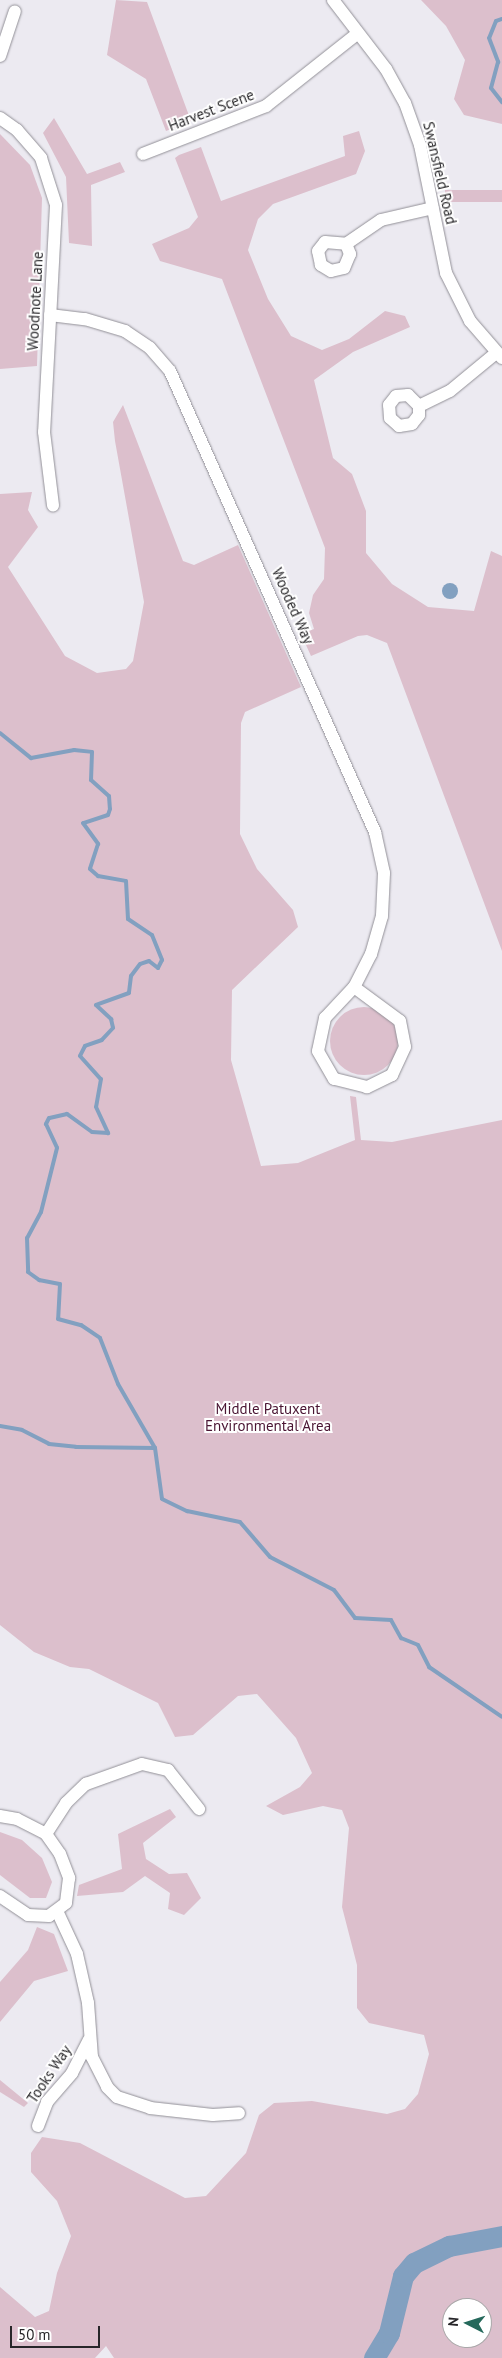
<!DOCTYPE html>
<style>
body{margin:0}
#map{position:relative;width:502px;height:2358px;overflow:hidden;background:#eceaf1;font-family:"PT Sans",sans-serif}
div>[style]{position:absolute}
.green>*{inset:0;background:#dcbfcc;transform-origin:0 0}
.round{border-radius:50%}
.water>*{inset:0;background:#82a0c0}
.stream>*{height:4px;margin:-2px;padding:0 2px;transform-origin:2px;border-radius:2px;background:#82a0c0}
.river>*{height:21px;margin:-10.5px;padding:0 10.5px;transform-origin:10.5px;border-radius:10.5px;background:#82a0c0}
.roads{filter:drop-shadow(0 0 1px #929097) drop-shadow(0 0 1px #929097)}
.minor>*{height:12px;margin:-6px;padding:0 6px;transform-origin:6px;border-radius:6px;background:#fff}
span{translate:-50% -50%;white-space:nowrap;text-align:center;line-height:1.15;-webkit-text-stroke:4px #fff;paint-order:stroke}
.street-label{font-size:15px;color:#272629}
.park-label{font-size:15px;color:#4a1533}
.north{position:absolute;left:442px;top:2298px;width:50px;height:50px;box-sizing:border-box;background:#fff;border:1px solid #a9a8a9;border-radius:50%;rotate:275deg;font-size:14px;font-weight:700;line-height:20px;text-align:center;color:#272629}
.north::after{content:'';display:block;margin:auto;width:18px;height:22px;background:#25695b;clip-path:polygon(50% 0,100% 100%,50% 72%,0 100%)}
.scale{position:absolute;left:10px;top:2326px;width:90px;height:22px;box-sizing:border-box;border:2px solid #272629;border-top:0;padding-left:6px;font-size:15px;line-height:18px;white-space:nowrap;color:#272629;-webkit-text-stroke:4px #fff;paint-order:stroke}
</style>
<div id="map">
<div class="green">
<div style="clip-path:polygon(116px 0,147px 2px,191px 121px,166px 131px,146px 79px,107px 55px)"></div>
<div style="clip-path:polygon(421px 0,502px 0,502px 124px,464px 115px,454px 99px,465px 60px,446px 26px)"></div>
<div style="clip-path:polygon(54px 118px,87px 174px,120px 162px,125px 172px,91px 185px,92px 246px,69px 243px,66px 177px,43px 133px)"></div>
<div style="clip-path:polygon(359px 131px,365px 151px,356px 174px,273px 204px,258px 219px,248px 250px,268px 299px,291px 336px,322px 350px,349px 339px,385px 311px,405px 316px,410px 327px,353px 352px,314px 380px,333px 458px,352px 474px,366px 511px,366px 553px,392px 584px,428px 607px,474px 611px,491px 551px,502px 556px,502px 951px,387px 643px,367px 635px,358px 636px,311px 656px,301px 634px,314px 629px,309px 613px,313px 595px,324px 579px,325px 548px,222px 279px,160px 261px,152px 244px,189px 228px,198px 217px,175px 158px,179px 155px,201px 147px,221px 201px,345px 156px,343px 136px)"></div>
<div style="clip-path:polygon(0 134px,30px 165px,42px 198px,37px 366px,0 369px)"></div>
<div style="left:502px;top:190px;width:12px;height:57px;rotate:90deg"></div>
<div style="clip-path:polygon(evenodd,123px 405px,183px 561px,194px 565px,238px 545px,301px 687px,245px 712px,241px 723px,240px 834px,257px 869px,293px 910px,298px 927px,232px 990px,231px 1060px,261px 1166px,298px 1163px,355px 1140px,350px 1096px,356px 1097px,361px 1140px,392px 1142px,502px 1120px,502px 2358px,114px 2358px,106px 2346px,95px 2358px,0 2358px,0 2287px,35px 2317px,49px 2311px,57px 2273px,71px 2236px,57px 2201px,31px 2172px,31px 2153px,42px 2137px,80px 2143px,185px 2198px,206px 2196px,246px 2153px,259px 2115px,274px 2103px,312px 2101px,387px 2114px,405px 2109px,418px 2094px,429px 2054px,424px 2035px,369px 2023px,357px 2008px,357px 1965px,342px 1907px,349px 1828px,342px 1810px,323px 1806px,283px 1815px,266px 1806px,300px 1787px,312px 1773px,296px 1738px,257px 1694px,238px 1696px,193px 1735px,175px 1737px,158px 1703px,89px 1669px,70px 1667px,34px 1652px,0 1625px,0 494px,32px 492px,28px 510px,38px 527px,8px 567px,65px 656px,97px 673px,126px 669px,133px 661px,144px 602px,115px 441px,113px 422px,123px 405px,452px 2308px,482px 2308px,482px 2338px,452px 2338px,452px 2308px)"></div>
<div class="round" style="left:330px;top:1007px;width:68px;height:68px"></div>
<div style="clip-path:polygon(170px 1809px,176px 1817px,143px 1843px,146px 1859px,169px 1874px,187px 1873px,201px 1898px,184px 1915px,168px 1909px,170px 1893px,145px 1876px,123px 1892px,77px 1896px,79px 1885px,122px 1869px,118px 1834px)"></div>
<div style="clip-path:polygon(0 1832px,22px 1840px,42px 1858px,52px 1882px,46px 1898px,30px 1898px,0 1875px)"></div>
<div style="clip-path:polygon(37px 1927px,54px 1934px,68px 1971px,34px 1981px,0 2022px,0 1982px,28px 1950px)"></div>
<div style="clip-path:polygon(0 2080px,28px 2103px,24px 2107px,0 2092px)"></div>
</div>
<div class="water">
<div class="round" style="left:442px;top:583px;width:16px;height:16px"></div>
</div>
<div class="stream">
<div style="left:502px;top:19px;width:6px;rotate:162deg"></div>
<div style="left:496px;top:21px;width:18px;rotate:112deg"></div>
<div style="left:489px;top:38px;width:26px;rotate:69deg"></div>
<div style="left:498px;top:62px;width:27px;rotate:105deg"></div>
<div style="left:491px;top:88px;width:18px;rotate:52deg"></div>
<div style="left:0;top:733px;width:40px;rotate:39deg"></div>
<div style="left:31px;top:758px;width:44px;rotate:-10.5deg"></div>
<div style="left:74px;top:750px;width:18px;rotate:6deg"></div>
<div style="left:92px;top:752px;width:28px;rotate:92deg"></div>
<div style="left:91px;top:780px;width:24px;rotate:42deg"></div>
<div style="left:109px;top:796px;width:13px;rotate:86deg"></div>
<div style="left:110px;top:809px;width:6px;rotate:108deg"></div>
<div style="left:108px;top:815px;width:26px;rotate:162deg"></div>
<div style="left:83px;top:823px;width:26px;rotate:54deg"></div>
<div style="left:98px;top:844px;width:26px;rotate:108deg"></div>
<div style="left:90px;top:869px;width:11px;rotate:41deg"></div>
<div style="left:98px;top:876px;width:28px;rotate:10deg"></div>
<div style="left:126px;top:881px;width:38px;rotate:87deg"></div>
<div style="left:128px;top:919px;width:29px;rotate:34deg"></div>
<div style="left:152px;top:935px;width:27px;rotate:68deg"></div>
<div style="left:162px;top:960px;width:9px;rotate:117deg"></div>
<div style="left:158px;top:968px;width:11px;rotate:-142deg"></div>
<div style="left:149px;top:961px;width:9px;rotate:162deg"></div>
<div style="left:140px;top:964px;width:15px;rotate:127deg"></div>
<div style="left:131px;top:976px;width:17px;rotate:97deg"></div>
<div style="left:129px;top:993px;width:35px;rotate:160deg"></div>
<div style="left:96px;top:1005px;width:21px;rotate:43deg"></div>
<div style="left:111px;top:1019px;width:9px;rotate:77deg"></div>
<div style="left:113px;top:1028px;width:16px;rotate:133deg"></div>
<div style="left:102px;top:1040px;width:18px;rotate:161deg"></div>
<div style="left:85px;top:1046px;width:11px;rotate:117deg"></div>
<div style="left:80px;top:1056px;width:31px;rotate:48deg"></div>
<div style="left:101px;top:1079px;width:28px;rotate:100deg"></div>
<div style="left:96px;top:1107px;width:29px;rotate:65deg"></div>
<div style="left:108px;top:1133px;width:16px;rotate:-176deg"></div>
<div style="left:92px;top:1132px;width:31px;rotate:-144deg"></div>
<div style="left:67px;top:1114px;width:18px;rotate:167deg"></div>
<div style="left:49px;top:1118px;width:7px;rotate:117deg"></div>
<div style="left:46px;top:1124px;width:26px;rotate:65deg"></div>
<div style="left:57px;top:1148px;width:66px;rotate:104deg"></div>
<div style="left:41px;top:1212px;width:30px;rotate:118deg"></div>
<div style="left:27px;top:1238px;width:34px;rotate:88deg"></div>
<div style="left:28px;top:1272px;width:14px;rotate:36deg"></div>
<div style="left:39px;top:1280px;width:21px;rotate:11deg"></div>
<div style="left:60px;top:1284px;width:35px;rotate:93deg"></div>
<div style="left:58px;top:1319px;width:24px;rotate:15deg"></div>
<div style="left:81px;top:1325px;width:23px;rotate:34deg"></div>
<div style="left:100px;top:1338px;width:49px;rotate:68.6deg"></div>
<div style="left:118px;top:1384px;width:74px;rotate:60deg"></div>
<div style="left:155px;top:1448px;width:51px;rotate:82.2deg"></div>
<div style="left:162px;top:1499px;width:28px;rotate:26deg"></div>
<div style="left:187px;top:1511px;width:54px;rotate:11.7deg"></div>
<div style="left:240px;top:1522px;width:46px;rotate:49.4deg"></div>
<div style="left:270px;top:1557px;width:72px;rotate:27.3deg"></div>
<div style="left:334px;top:1590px;width:35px;rotate:53deg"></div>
<div style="left:355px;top:1618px;width:36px;rotate:3deg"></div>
<div style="left:391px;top:1620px;width:21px;rotate:61deg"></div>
<div style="left:401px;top:1638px;width:18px;rotate:22deg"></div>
<div style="left:418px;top:1645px;width:25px;rotate:63deg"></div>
<div style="left:429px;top:1667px;width:88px;rotate:34.4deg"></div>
<div style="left:0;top:1426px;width:22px;rotate:10deg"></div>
<div style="left:22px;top:1430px;width:30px;rotate:27deg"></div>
<div style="left:49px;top:1444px;width:27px;rotate:6deg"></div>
<div style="left:76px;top:1447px;width:79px;rotate:0.7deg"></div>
</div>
<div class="river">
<div style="left:374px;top:2358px;width:29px;rotate:-59deg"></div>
<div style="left:389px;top:2333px;width:59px;rotate:-76.2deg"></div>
<div style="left:403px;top:2276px;width:17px;rotate:-50deg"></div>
<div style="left:414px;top:2263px;width:39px;rotate:-26deg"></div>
<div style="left:449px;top:2246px;width:54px;rotate:-10.7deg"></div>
</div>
<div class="roads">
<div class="minor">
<div style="left:333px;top:0;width:87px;rotate:52.5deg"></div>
<div style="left:386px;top:69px;width:39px;rotate:61deg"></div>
<div style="left:405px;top:103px;width:45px;rotate:70.3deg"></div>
<div style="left:420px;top:145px;width:131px;rotate:78.5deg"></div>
<div style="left:446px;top:273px;width:54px;rotate:63.4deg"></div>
<div style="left:470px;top:321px;width:49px;rotate:49.1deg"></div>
<div style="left:0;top:56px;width:47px;rotate:-71.6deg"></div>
<div style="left:0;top:118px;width:21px;rotate:35deg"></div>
<div style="left:17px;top:130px;width:37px;rotate:49deg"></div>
<div style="left:41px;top:158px;width:49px;rotate:72.3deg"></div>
<div style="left:56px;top:205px;width:227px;rotate:93deg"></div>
<div style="left:44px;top:432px;width:74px;rotate:83deg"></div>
<div style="left:143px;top:154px;width:132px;rotate:-21.3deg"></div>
<div style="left:266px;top:106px;width:116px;rotate:-38.4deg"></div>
<div style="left:346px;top:244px;width:11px;rotate:68deg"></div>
<div style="left:350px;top:254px;width:15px;rotate:113deg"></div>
<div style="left:344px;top:268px;width:13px;rotate:167deg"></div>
<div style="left:331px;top:271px;width:12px;rotate:-149deg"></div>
<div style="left:321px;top:265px;width:14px;rotate:-102deg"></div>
<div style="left:318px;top:251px;width:11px;rotate:-52deg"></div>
<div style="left:325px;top:242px;width:21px;rotate:5deg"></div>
<div style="left:346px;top:244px;width:42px;rotate:-34.4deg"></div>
<div style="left:381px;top:220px;width:53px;rotate:-13deg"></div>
<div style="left:50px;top:315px;width:35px;rotate:7deg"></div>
<div style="left:85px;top:319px;width:42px;rotate:16.7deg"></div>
<div style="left:125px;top:331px;width:30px;rotate:34deg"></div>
<div style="left:150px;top:348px;width:30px;rotate:49deg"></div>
<div style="left:170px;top:371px;width:505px;rotate:66.03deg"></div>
<div style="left:375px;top:832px;width:42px;rotate:77.6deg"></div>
<div style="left:384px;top:873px;width:43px;rotate:92.7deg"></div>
<div style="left:382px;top:916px;width:40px;rotate:106deg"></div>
<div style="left:371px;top:954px;width:37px;rotate:117deg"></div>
<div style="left:354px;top:987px;width:57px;rotate:36.5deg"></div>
<div style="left:400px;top:1021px;width:26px;rotate:79deg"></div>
<div style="left:405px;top:1047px;width:31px;rotate:115deg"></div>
<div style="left:392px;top:1075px;width:28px;rotate:154deg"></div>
<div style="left:367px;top:1087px;width:34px;rotate:-166deg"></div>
<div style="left:334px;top:1079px;width:32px;rotate:-120deg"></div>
<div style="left:318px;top:1051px;width:34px;rotate:-78deg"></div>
<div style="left:325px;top:1018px;width:42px;rotate:-46.9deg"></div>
<div style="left:419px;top:406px;width:9px;rotate:90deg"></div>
<div style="left:419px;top:415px;width:11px;rotate:128deg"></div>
<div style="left:412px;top:424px;width:13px;rotate:171deg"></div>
<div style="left:399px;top:426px;width:12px;rotate:-138deg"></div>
<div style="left:390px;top:418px;width:13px;rotate:-94deg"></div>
<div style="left:389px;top:405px;width:11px;rotate:-52deg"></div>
<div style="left:396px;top:396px;width:12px;rotate:-5deg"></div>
<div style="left:408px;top:395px;width:16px;rotate:45deg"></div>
<div style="left:419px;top:406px;width:34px;rotate:-26deg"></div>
<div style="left:450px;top:391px;width:60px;rotate:-39.6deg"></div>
<div style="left:0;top:1816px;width:17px;rotate:10deg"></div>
<div style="left:17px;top:1819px;width:33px;rotate:27deg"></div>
<div style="left:46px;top:1834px;width:24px;rotate:55deg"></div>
<div style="left:60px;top:1854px;width:26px;rotate:69deg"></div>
<div style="left:69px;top:1878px;width:25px;rotate:97deg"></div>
<div style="left:66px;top:1903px;width:21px;rotate:143deg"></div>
<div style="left:49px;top:1916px;width:21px;rotate:-177deg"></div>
<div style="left:28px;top:1915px;width:34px;rotate:-146deg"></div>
<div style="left:46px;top:1834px;width:37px;rotate:-57deg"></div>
<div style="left:66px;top:1803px;width:28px;rotate:-44deg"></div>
<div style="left:86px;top:1784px;width:59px;rotate:-19.7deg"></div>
<div style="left:142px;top:1764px;width:27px;rotate:13deg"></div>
<div style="left:168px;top:1770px;width:50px;rotate:51.5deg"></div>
<div style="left:58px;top:1913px;width:45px;rotate:65.1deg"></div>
<div style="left:77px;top:1954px;width:50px;rotate:77.3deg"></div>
<div style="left:88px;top:2003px;width:54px;rotate:85.8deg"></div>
<div style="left:92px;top:2057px;width:34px;rotate:63deg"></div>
<div style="left:107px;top:2087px;width:14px;rotate:45deg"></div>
<div style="left:117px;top:2097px;width:35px;rotate:18deg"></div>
<div style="left:150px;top:2108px;width:63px;rotate:6.3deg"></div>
<div style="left:213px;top:2115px;width:26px;rotate:-4deg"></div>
<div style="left:38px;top:2126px;width:26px;rotate:-69deg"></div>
<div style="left:47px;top:2102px;width:38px;rotate:-49deg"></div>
<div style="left:72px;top:2073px;width:37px;rotate:-63deg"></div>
</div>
</div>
<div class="street-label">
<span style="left:211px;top:110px;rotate:-21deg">Harvest Scene</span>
<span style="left:440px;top:173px;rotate:77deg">Swansfield Road</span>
<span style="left:35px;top:301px;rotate:-87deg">Woodnote Lane</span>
<span style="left:293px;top:606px;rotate:66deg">Wooded Way</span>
<span style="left:49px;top:2074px;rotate:-56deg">Tooks Way</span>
</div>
<div class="park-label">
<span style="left:268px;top:1417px">Middle Patuxent<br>Environmental Area</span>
</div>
<div class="north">N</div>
<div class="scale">50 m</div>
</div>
